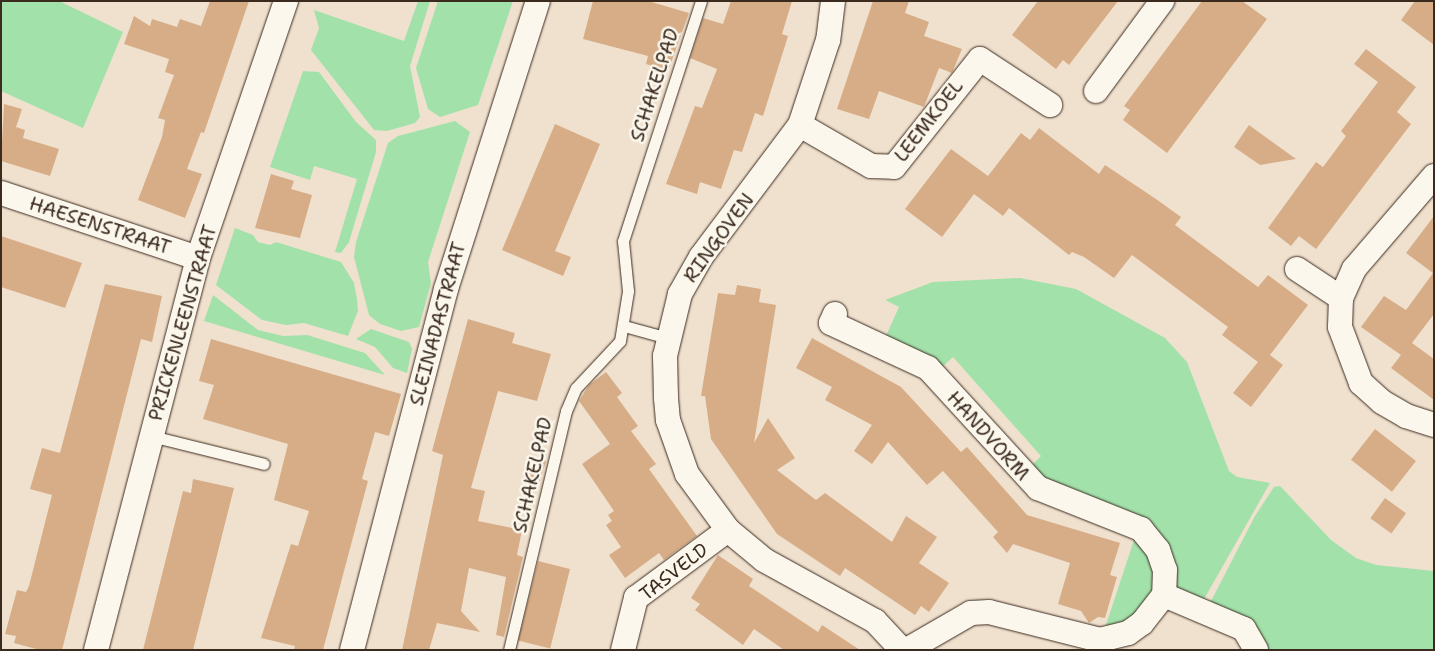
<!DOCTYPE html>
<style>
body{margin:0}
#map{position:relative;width:1435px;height:651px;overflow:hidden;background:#f0e1ce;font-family:"Shantell Sans",sans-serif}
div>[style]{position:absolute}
.green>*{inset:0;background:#a2e1aa}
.building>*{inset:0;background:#d7ad88;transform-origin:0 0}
.roads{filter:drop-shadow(0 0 1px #3b2a1e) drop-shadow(0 0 1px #3b2a1e)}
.lane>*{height:11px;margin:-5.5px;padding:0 5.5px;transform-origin:5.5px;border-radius:5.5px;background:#fbf7ec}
.street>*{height:24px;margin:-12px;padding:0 12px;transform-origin:12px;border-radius:12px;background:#fbf7ec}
span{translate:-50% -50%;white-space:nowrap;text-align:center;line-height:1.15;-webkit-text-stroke:5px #fbf7ec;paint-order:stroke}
.street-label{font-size:19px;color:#3b2a1e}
.frame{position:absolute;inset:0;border:2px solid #3b2a1e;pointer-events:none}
</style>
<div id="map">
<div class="green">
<div style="clip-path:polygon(1px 1px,59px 1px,123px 32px,83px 128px,1px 91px)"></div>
<div style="clip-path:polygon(418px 1px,430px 1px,410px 66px,420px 117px,415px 123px,387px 131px,374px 130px,311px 50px,319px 28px,314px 10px,404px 41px)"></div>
<div style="clip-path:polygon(438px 1px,513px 1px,478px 105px,440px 117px,428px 109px,416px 68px)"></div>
<div style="clip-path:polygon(303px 71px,319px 72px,356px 122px,376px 140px,376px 152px,349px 242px,341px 253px,335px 252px,357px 179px,314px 166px,310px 180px,270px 167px)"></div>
<div style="clip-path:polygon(455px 121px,470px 132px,428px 262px,431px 283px,419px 327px,401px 331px,380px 324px,369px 315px,354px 257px,356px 242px,388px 143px,398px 136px)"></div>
<div style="clip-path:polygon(235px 228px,253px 235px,258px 242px,270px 245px,276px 242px,341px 262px,354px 283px,357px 299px,358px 311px,348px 336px,304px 323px,286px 325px,262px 320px,216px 285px)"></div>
<div style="clip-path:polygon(1020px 278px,1076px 289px,1165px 338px,1187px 362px,1229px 471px,1237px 477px,1270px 483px,1203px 601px,1177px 590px,1165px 548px,1040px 482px,1028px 469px,1041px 456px,953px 357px,940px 369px,885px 338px,899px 307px,885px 300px,933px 282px)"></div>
<div style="clip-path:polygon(213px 295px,258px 330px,283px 336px,307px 335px,365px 353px,385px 375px,204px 321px)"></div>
<div style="clip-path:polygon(371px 329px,409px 342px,412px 349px,407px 373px,393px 368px,375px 347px,356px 339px)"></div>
<div style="clip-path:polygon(1280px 486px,1331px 540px,1356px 558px,1376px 565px,1434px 571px,1434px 650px,1265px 650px,1209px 605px,1255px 516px,1274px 487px)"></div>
<div style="clip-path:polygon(1135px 537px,1143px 544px,1155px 573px,1153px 589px,1130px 620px,1105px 628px)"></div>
</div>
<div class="building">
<div style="clip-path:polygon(210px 1px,249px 1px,204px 133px,201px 132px,187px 169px,202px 174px,185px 218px,138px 200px,162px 137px,165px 120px,158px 118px,174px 75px,165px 72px,169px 59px,124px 44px,134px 16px,150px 26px,152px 19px,177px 27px,180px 19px,201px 26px)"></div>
<div style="clip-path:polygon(593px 1px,648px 1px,689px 13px,668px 71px,646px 64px,648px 56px,583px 39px)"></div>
<div style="clip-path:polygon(731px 1px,792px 1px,782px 34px,788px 36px,763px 116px,755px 113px,742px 152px,734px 150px,721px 189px,700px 182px,697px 194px,666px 184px,695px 106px,702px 108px,717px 69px,690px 58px,703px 18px,723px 24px)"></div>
<div style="clip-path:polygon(873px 1px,909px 1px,905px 13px,929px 22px,924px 36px,962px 49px,952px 73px,939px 68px,924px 107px,879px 91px,869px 119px,837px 109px)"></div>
<div style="clip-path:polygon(1038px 1px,1118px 1px,1069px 65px,1063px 60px,1056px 69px,1012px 35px)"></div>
<div style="clip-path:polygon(1202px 1px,1242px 1px,1267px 19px,1167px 153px,1123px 120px,1130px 110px,1124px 106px)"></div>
<div style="clip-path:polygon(1415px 1px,1434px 1px,1434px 45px,1401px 20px)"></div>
<div style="clip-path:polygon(1366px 49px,1416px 87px,1397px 112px,1411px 124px,1316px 249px,1299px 236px,1291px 246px,1268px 228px,1316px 162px,1323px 167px,1335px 151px,1346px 136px,1341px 131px,1378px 82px,1354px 64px)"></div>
<div style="clip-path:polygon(4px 104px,22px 109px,16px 127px,25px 130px,23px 138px,59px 149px,50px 176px,1px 161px)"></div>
<div style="clip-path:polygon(555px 124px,600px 144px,555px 251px,571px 257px,563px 276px,502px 250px)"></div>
<div style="clip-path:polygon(1249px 125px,1296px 159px,1260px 165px,1234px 147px)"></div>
<div style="clip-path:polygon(1039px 128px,1099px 174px,1105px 165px,1156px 199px,1181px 217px,1175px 225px,1258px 287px,1268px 275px,1308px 305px,1270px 355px,1283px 365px,1251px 407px,1233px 393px,1258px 362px,1222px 335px,1228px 327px,1132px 255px,1114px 278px,1084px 257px,1072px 252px,1069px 255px,1009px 208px,1003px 216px,974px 194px,942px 237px,905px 209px,951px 149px,988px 176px,1021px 133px,1030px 140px)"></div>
<div style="clip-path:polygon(271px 174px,294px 181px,291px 189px,312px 195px,300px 238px,255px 228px)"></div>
<div style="clip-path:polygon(1434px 216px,1434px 314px,1412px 343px,1434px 359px,1434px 400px,1391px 368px,1401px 355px,1361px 327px,1384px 296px,1406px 310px,1433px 273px,1406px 253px)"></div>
<div style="clip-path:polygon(1px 236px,82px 263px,65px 308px,1px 287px)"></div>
<div style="clip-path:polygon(105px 284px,162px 296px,152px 342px,141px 339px,62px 650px,40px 650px,14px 643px,16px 636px,5px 634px,17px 590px,26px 592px,29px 586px,52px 495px,30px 489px,42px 448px,60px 453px)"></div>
<div style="clip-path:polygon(737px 285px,761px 289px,759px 302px,776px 305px,754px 443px,768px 418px,795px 458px,777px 470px,816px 500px,825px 493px,892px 542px,906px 516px,937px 537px,919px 563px,949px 583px,929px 612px,921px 606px,915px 615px,845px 568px,840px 576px,777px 534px,711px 439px,705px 396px,701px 396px,718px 293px,735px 295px)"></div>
<div style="clip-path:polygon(468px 319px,515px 333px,512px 343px,551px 354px,537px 401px,498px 391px,471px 488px,485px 491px,478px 521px,522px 530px,517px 555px,523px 557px,504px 637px,496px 635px,506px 577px,469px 568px,461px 611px,480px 632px,437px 623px,429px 650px,402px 650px,443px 455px,432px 451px)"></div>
<div style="clip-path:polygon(812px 338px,901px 387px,961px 452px,967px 447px,1027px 515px,1120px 543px,1110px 575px,1117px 577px,1105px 618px,1098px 617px,1089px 623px,1081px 611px,1058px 604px,1070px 563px,1013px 544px,1007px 553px,993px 537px,998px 532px,943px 471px,927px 485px,888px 442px,872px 464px,854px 451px,872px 425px,825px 400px,832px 387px,796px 368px)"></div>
<div style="clip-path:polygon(211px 339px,401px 394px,389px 436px,375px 432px,362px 479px,368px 481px,323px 650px,294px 650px,295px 646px,261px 638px,291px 544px,298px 546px,309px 511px,274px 500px,288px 444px,203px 419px,214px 385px,199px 381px)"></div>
<div style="clip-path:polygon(606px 372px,622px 393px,617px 397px,638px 426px,631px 431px,656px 464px,649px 469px,697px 536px,664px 560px,659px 553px,625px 578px,609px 555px,621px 547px,606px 525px,612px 521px,608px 515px,614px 511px,582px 464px,610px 444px,579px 401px,589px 385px)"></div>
<div style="left:1375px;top:429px;width:52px;height:39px;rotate:38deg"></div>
<div style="left:531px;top:456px;width:16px;height:21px;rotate:18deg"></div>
<div style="clip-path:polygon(193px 479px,234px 488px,193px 650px,143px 650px,183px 491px,191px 493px)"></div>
<div style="left:1385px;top:498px;width:26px;height:25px;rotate:36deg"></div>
<div style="clip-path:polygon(718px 555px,753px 579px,749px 586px,818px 632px,822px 625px,860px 650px,784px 650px,754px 629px,743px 645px,695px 610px,700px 604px,691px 598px)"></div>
<div style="left:538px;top:561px;width:33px;height:82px;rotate:14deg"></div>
</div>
<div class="roads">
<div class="lane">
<div style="left:624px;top:326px;width:46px;rotate:15.3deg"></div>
<div style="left:151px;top:436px;width:116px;rotate:13.9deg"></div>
<div style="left:509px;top:650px;width:246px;rotate:-76.6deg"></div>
<div style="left:566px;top:411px;width:25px;rotate:-67deg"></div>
<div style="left:576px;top:388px;width:64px;rotate:-46.9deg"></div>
<div style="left:620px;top:341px;width:51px;rotate:-80.9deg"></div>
<div style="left:628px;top:291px;width:50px;rotate:-95.7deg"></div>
<div style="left:623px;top:241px;width:252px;rotate:-72deg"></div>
</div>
<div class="street">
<div style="left:833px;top:1px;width:39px;rotate:97deg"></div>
<div style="left:828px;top:40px;width:89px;rotate:108.2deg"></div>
<div style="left:800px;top:125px;width:165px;rotate:126.9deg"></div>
<div style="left:701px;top:257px;width:43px;rotate:119.6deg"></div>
<div style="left:680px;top:294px;width:64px;rotate:103.6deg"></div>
<div style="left:665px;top:356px;width:42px;rotate:88.6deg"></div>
<div style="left:666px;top:398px;width:22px;rotate:85deg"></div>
<div style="left:668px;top:420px;width:57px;rotate:70.6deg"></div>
<div style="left:687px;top:474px;width:69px;rotate:53.8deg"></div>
<div style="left:728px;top:530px;width:47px;rotate:39.8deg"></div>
<div style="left:764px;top:560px;width:127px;rotate:28.8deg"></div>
<div style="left:875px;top:621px;width:40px;rotate:47deg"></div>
<div style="left:1096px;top:91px;width:112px;rotate:-53.7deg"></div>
<div style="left:800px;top:125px;width:82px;rotate:30deg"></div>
<div style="left:871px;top:166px;width:23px;rotate:2deg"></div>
<div style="left:894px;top:167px;width:138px;rotate:-51.5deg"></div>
<div style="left:980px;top:59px;width:84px;rotate:33.3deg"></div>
<div style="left:1434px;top:176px;width:123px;rotate:130.7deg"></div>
<div style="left:1354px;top:269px;width:32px;rotate:114deg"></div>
<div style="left:1341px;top:298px;width:29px;rotate:92deg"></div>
<div style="left:1340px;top:327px;width:60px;rotate:69.4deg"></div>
<div style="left:1361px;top:383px;width:28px;rotate:42deg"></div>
<div style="left:1382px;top:402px;width:28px;rotate:30deg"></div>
<div style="left:1406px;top:416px;width:29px;rotate:18deg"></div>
<div style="left:1px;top:193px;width:207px;rotate:18.3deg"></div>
<div style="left:1297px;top:269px;width:53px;rotate:33.4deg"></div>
<div style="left:835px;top:314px;width:10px;rotate:114deg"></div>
<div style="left:831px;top:323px;width:107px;rotate:24.9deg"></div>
<div style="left:928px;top:368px;width:163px;rotate:47.5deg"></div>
<div style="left:1038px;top:488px;width:111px;rotate:21.7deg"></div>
<div style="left:1141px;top:529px;width:27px;rotate:51deg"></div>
<div style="left:1158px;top:550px;width:21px;rotate:71deg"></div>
<div style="left:1165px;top:570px;width:25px;rotate:92deg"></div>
<div style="left:1164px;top:595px;width:36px;rotate:128deg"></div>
<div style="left:1142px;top:623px;width:17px;rotate:144deg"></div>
<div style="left:1128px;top:633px;width:29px;rotate:166deg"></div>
<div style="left:1100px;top:640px;width:114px;rotate:-165.8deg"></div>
<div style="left:989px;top:612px;width:18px;rotate:177deg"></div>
<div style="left:971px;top:613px;width:74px;rotate:150deg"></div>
<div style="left:1164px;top:595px;width:87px;rotate:23deg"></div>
<div style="left:1244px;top:629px;width:24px;rotate:60deg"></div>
<div style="left:96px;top:650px;width:405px;rotate:-75.4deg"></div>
<div style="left:198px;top:258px;width:272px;rotate:-71.1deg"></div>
<div style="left:352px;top:650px;width:373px;rotate:-75.4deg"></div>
<div style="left:446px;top:289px;width:302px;rotate:-72.3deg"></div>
<div style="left:623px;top:650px;width:54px;rotate:-76deg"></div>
<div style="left:636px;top:598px;width:114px;rotate:-36.5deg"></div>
</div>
</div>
<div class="street-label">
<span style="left:655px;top:85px;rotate:-72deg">SCHAKELPAD</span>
<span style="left:929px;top:121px;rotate:-52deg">LEEMKOEL</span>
<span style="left:100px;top:226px;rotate:18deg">HAESENSTRAAT</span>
<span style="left:719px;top:238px;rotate:-54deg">RINGOVEN</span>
<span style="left:183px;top:323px;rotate:-74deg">PRICKENLEENSTRAAT</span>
<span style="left:438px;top:324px;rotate:-75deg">SLEINADASTRAAT</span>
<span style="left:988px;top:436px;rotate:48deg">HANDVORM</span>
<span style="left:533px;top:475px;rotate:-77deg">SCHAKELPAD</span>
<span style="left:674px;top:572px;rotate:-38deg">TASVELD</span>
</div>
<div class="frame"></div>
</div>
